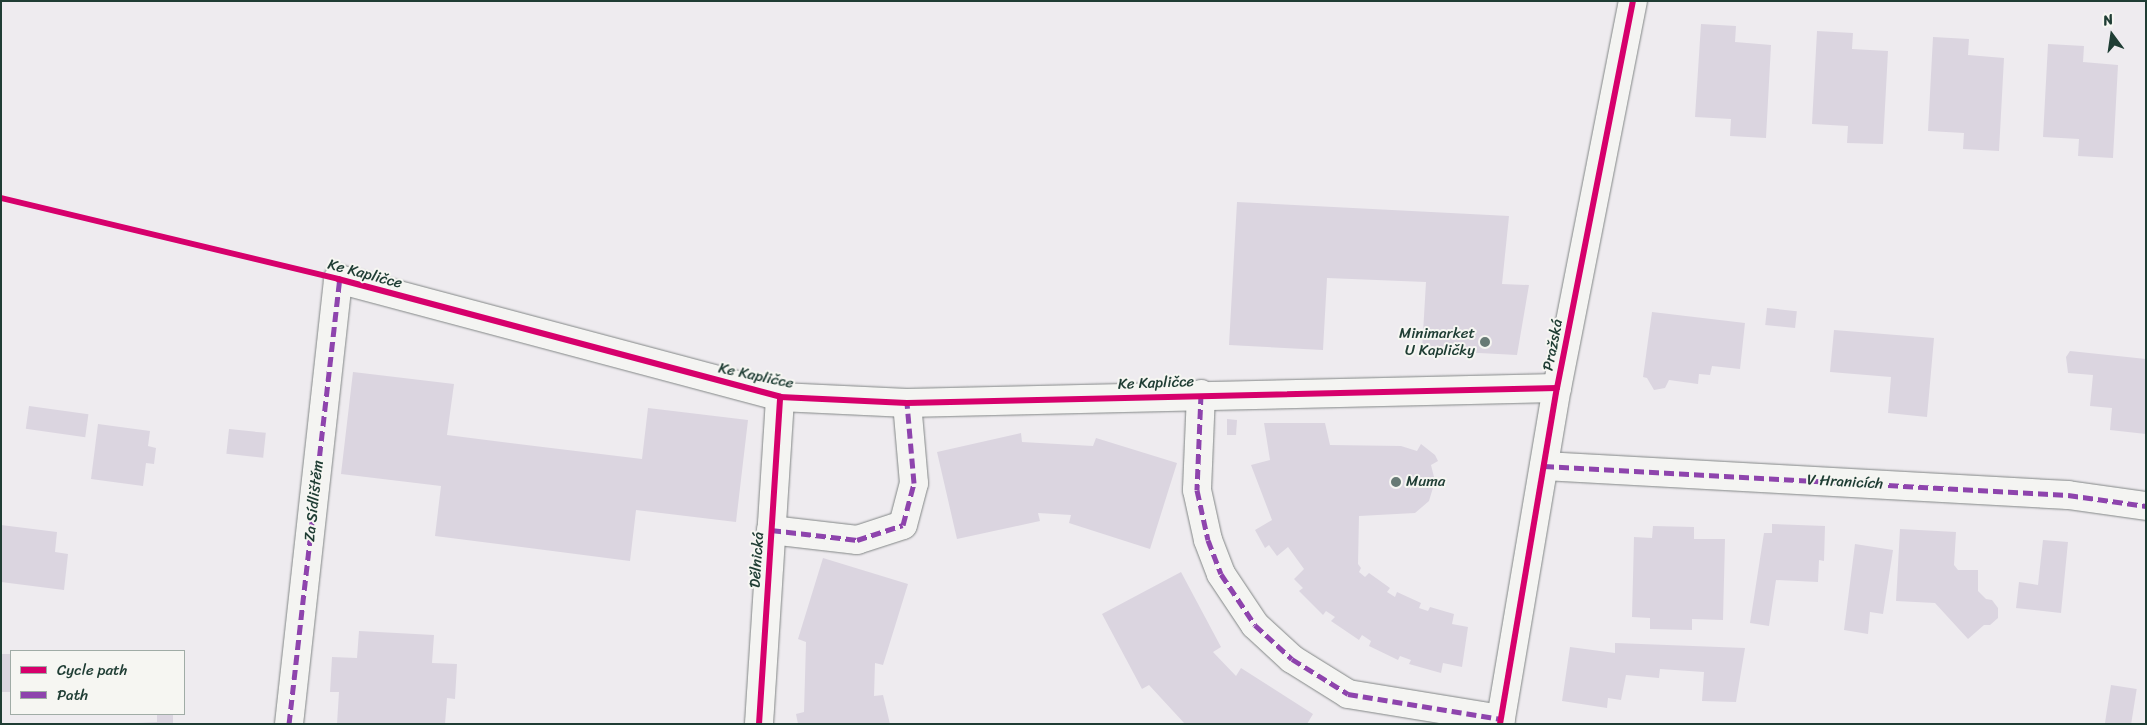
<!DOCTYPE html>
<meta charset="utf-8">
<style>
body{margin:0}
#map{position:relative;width:2147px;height:725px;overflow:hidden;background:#eeebef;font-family:Sriracha,sans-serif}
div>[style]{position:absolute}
.building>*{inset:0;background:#dbd5e0;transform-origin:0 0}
.roads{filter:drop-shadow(0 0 1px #828686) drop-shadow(0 0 1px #828686)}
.minor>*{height:28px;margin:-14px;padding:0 14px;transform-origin:14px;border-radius:14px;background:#f4f4f2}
.tertiary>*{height:28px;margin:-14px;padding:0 14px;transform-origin:14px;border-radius:14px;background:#f4f4f2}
.quiet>*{height:5px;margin-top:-2.5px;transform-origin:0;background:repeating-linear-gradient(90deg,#8e44ad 0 10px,transparent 0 15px)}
.cycleway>*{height:6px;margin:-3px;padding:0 3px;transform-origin:3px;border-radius:3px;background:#d6006c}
.dots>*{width:14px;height:14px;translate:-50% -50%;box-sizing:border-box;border:2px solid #f6f6f2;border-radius:50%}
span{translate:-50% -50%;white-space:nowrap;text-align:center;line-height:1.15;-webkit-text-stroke:4px #f6f6f2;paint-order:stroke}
.street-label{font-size:15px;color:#1f3d34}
.poi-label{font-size:15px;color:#1f3d34}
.right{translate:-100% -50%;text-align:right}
.left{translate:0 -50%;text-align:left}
.frame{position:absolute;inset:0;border:2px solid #1f3d34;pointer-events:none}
.legend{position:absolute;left:10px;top:650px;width:175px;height:65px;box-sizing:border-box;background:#f6f6f2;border:1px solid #a0aca6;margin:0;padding:6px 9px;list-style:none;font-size:15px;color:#1f3d34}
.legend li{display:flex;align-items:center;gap:10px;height:25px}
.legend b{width:25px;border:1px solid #a0aca6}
.north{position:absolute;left:2087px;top:10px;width:50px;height:50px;-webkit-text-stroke:4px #f6f6f2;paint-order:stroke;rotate:346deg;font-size:14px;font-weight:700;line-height:20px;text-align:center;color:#1f3d34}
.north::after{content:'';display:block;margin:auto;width:18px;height:22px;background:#1f3d34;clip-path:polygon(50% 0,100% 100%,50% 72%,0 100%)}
</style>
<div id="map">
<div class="building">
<div style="clip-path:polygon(1701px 24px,1736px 26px,1735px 42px,1771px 45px,1766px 138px,1730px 136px,1731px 119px,1695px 117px)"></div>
<div style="clip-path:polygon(1817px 31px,1853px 33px,1852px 49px,1888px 51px,1883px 144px,1847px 143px,1848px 126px,1812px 124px)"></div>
<div style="clip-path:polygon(1933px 37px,1969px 39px,1968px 55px,2004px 58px,1999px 151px,1963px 149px,1964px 133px,1928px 131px)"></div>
<div style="clip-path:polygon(2048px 44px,2084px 46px,2083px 62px,2118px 65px,2113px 158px,2078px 156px,2079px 139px,2043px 137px)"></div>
<div style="clip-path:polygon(1237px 202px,1509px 216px,1502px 284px,1529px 285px,1517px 355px,1422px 350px,1426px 282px,1327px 278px,1323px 350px,1229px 345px)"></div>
<div style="left:1767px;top:308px;width:30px;height:17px;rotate:6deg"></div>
<div style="clip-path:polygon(1652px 312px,1745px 323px,1740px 369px,1712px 366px,1710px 375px,1699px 374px,1698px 384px,1669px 380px,1665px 388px,1654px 390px,1647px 378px,1643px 377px)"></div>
<div style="clip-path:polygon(1834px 330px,1934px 338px,1927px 417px,1888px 413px,1891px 377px,1830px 372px)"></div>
<div style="clip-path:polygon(2070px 351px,2146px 359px,2146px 434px,2110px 430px,2112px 408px,2090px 406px,2093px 375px,2068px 373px,2066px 357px)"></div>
<div style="clip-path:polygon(353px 372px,454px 384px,447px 435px,551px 448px,642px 459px,648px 408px,748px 420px,736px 522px,636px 510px,630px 561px,435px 536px,441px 486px,341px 474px)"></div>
<div style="left:29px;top:406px;width:60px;height:23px;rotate:8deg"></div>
<div style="clip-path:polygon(1227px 419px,1237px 420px,1236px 435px,1227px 435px)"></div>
<div style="clip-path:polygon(1264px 423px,1325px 423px,1330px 445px,1401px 446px,1417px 451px,1421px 444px,1435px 455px,1438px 461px,1431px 465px,1435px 481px,1429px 501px,1415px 513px,1359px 516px,1358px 564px,1361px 568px,1359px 572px,1365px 577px,1369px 573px,1390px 588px,1387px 592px,1395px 597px,1397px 592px,1421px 603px,1419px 608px,1428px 611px,1430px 607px,1454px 614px,1452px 624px,1468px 627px,1462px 667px,1443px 663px,1441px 673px,1409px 664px,1411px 660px,1400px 656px,1398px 660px,1369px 646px,1371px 641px,1362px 635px,1359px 640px,1331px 621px,1335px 617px,1326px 611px,1323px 615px,1299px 591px,1303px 588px,1294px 579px,1304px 569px,1288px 547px,1277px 556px,1269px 545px,1265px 548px,1255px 530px,1272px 520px,1251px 465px,1270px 460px)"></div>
<div style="clip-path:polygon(98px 424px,150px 431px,148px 446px,156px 448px,154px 464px,146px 463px,143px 486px,91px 479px)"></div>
<div style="left:229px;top:429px;width:37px;height:25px;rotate:6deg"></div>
<div style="clip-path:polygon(1021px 433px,1022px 442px,1093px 446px,1096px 438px,1177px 463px,1150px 549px,1069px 523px,1071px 515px,1038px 513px,1040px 521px,957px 539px,937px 452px)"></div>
<div style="clip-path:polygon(1772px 524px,1825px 526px,1824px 561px,1819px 560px,1818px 582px,1776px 580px,1769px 626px,1750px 623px,1764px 533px,1772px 533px)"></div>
<div style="clip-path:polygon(1px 525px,57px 532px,55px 552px,68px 554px,64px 590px,1px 582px)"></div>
<div style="clip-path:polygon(1653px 526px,1694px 527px,1694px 539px,1725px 539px,1723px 620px,1692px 619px,1692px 630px,1650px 629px,1650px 618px,1632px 617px,1634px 537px,1652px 538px)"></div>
<div style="clip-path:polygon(1900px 529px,1956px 532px,1954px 565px,1958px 570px,1978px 570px,1978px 591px,1986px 599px,1992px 600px,1998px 608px,1998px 618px,1990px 625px,1984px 625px,1968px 639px,1935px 603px,1896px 601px)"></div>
<div style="clip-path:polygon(2043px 540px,2068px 542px,2061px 613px,2016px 608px,2019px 582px,2038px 585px)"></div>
<div style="clip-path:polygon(1855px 544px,1893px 550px,1883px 614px,1870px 612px,1868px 634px,1844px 630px)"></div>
<div style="clip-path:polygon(823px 558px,908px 584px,883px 665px,875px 663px,874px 696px,883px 695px,890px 724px,798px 724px,796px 714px,804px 712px,806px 642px,798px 639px)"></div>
<div style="clip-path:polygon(1181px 572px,1221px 647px,1213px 652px,1236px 676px,1241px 668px,1313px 714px,1307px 724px,1185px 724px,1149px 685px,1142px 689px,1102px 614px)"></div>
<div style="clip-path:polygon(359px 631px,434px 635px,432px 663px,457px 664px,455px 699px,447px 698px,445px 724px,337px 724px,339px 692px,330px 692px,332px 657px,357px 658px)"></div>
<div style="clip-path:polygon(1615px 643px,1745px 648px,1736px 702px,1702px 701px,1704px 672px,1660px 669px,1659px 678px,1626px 675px,1621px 700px,1608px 698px,1607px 708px,1562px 701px,1570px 647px,1615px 653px)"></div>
<div style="left:1px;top:654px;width:10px;height:38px"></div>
<div style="left:2111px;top:685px;width:26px;height:39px;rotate:9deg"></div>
<div style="clip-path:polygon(157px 714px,173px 714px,173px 724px,116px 724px,157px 722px)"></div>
</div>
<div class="roads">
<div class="minor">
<div style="left:1201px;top:394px;width:96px;rotate:92.4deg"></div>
<div style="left:1197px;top:490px;width:51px;rotate:77.6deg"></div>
<div style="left:1208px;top:540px;width:36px;rotate:69deg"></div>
<div style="left:1221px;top:574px;width:61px;rotate:56.3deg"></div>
<div style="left:1255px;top:625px;width:50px;rotate:42.6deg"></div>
<div style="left:1292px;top:659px;width:66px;rotate:32deg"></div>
<div style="left:1348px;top:694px;width:155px;rotate:9.3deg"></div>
<div style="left:1544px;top:466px;width:525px;rotate:3.17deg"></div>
<div style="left:2068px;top:495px;width:79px;rotate:8deg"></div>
<div style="left:771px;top:530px;width:87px;rotate:6.6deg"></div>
<div style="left:857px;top:540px;width:48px;rotate:-18.1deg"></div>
<div style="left:903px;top:525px;width:43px;rotate:-75.3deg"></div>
<div style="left:914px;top:483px;width:80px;rotate:-95deg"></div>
<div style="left:289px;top:724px;width:448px;rotate:-83.7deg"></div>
<div style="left:338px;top:279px;width:457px;rotate:14.9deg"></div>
<div style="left:780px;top:397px;width:127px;rotate:2.7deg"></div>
<div style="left:907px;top:403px;width:650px;rotate:-1.32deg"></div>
<div style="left:759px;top:724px;width:328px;rotate:-86.3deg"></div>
</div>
<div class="tertiary">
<div style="left:1500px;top:724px;width:341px;rotate:-80.4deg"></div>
<div style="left:1557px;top:388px;width:394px;rotate:-78.9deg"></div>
</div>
</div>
<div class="quiet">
<div style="left:1201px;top:394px;width:96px;rotate:92.4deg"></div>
<div style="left:1197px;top:490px;width:51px;rotate:77.6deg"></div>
<div style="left:1208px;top:540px;width:36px;rotate:69deg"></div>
<div style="left:1221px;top:574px;width:61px;rotate:56.3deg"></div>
<div style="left:1255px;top:625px;width:50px;rotate:42.6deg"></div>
<div style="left:1292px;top:659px;width:66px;rotate:32deg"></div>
<div style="left:1348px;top:694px;width:155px;rotate:9.3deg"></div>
<div style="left:1544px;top:466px;width:525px;rotate:3.17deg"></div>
<div style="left:2068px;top:495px;width:79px;rotate:8deg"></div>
<div style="left:771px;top:530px;width:87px;rotate:6.6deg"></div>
<div style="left:857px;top:540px;width:48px;rotate:-18.1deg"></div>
<div style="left:903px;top:525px;width:43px;rotate:-75.3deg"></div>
<div style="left:914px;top:483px;width:80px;rotate:-95deg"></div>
<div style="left:289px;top:724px;width:448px;rotate:-83.5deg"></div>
</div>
<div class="cycleway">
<div style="left:1px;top:198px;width:347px;rotate:13.5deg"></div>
<div style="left:338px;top:279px;width:457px;rotate:14.9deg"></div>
<div style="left:780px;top:397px;width:127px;rotate:2.7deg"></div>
<div style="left:907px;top:403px;width:650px;rotate:-1.32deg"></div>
<div style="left:759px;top:724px;width:328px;rotate:-86.3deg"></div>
<div style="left:1500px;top:724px;width:341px;rotate:-80.4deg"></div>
<div style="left:1557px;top:388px;width:394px;rotate:-78.9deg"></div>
</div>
<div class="dots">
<div style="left:1485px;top:342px;background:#677a75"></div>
<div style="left:1396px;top:482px;background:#677a75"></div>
</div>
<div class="street-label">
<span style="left:365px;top:274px;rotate:15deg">Ke Kapličce</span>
<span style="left:1553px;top:345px;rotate:-79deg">Pražská</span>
<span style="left:756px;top:376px;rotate:12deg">Ke Kapličce</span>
<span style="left:1156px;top:383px;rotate:-2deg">Ke Kapličce</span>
<span style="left:1845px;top:482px;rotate:3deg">V Hranicích</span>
<span style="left:314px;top:501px;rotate:-84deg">Za Sídlištěm</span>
<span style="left:757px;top:560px;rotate:-86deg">Dělnická</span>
</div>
<div class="poi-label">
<span class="right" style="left:1475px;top:342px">Minimarket<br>U Kapličky</span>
<span class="left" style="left:1406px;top:482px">Muma</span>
</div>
<div class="frame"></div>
<ul class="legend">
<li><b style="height:6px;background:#d6006c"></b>Cycle path</li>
<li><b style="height:6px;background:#8e44ad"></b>Path</li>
</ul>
<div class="north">N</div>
</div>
